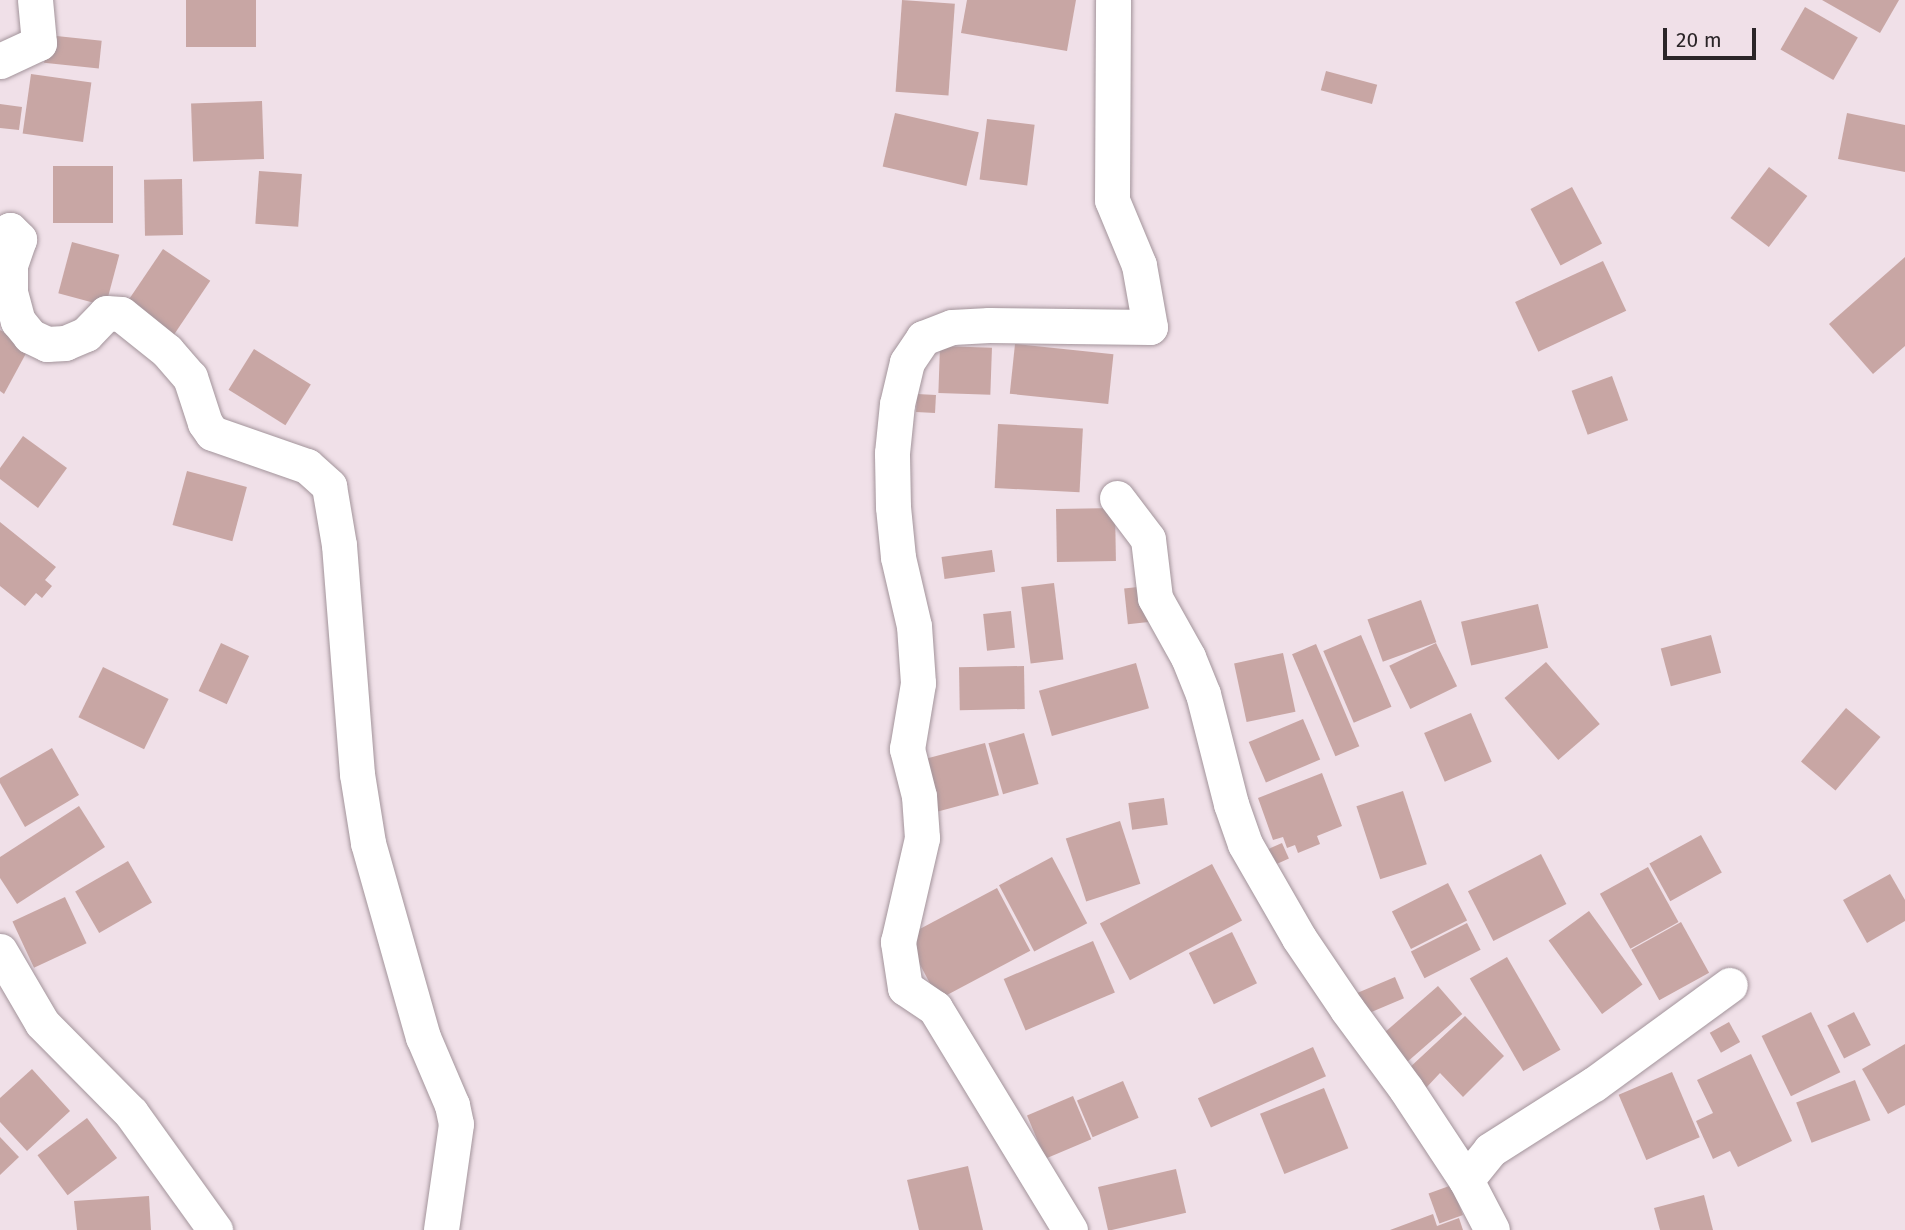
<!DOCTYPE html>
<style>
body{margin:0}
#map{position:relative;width:1905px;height:1230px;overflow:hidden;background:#f0e0e8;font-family:"Fira Sans",sans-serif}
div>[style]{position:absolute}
.building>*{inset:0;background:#c8a6a4;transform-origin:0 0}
.roads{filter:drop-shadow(0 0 2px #a3949b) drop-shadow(0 0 2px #a3949b)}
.street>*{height:35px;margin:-17.5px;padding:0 17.5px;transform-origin:17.5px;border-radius:17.5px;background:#fff}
span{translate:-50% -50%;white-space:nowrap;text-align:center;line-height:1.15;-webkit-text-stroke:5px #f0e0e8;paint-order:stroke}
.scale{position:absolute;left:1663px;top:28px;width:93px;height:32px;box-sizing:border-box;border:4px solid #2b2528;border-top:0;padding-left:9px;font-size:21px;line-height:24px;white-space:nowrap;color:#2b2528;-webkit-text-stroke:5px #f0e0e8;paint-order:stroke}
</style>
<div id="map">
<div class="building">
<div style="left:186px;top:0;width:70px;height:47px"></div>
<div style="left:902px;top:0;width:53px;height:92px;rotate:4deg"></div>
<div style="clip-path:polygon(967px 0,1076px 0,1067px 51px,961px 33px)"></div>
<div style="clip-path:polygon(1822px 0,1899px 0,1880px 33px)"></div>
<div style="left:1805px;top:7px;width:61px;height:49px;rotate:30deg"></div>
<div style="left:47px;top:35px;width:55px;height:28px;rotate:6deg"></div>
<div style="left:1326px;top:71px;width:53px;height:20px;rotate:15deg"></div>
<div style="left:31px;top:74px;width:61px;height:60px;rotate:8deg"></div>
<div style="left:262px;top:101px;width:58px;height:71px;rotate:88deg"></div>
<div style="clip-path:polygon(0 104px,22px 107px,19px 130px,0 128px)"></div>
<div style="left:895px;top:113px;width:86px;height:55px;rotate:13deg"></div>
<div style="clip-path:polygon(1847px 113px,1905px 125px,1905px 172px,1838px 159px)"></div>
<div style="left:987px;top:119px;width:48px;height:61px;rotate:7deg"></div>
<div style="left:113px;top:166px;width:57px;height:60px;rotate:90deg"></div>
<div style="left:1769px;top:167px;width:48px;height:64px;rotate:37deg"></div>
<div style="left:259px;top:171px;width:43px;height:53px;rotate:4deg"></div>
<div style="left:182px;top:179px;width:56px;height:38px;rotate:89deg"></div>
<div style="left:1572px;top:187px;width:64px;height:47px;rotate:62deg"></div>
<div style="left:72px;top:242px;width:49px;height:53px;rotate:15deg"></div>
<div style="left:163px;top:249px;width:57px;height:68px;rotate:34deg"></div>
<div style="clip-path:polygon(1905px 257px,1905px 346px,1873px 374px,1829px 324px)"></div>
<div style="left:1603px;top:261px;width:55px;height:97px;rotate:65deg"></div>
<div style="clip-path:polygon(0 330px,30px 346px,4px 394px,0 391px)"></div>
<div style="left:1015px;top:344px;width:99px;height:50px;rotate:6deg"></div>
<div style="left:940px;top:346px;width:52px;height:47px;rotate:2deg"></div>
<div style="left:254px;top:349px;width:67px;height:48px;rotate:32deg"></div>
<div style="left:1612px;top:376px;width:47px;height:43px;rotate:70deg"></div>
<div style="left:917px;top:394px;width:19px;height:18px;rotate:3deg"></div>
<div style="left:998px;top:424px;width:85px;height:64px;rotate:3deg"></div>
<div style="clip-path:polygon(23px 436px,67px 468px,38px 508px,0 479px,0 468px)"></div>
<div style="left:187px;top:471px;width:62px;height:56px;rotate:15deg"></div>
<div style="left:1115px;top:508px;width:53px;height:59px;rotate:89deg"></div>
<div style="clip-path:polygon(0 522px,56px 567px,45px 580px,52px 586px,42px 598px,36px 593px,25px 606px,0 586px)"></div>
<div style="left:992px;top:550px;width:22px;height:51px;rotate:82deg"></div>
<div style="left:1054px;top:583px;width:77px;height:33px;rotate:83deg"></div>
<div style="left:1147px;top:586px;width:36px;height:23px;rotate:84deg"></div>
<div style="left:1421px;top:600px;width:45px;height:57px;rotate:70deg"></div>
<div style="left:1538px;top:604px;width:45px;height:79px;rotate:77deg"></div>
<div style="left:1011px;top:611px;width:37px;height:28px;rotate:84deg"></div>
<div style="left:1361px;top:635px;width:78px;height:41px;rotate:67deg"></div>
<div style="left:1711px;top:635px;width:39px;height:52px;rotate:75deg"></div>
<div style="left:221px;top:643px;width:31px;height:53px;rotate:25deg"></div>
<div style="left:1436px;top:643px;width:48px;height:52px;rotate:64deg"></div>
<div style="left:1316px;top:644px;width:111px;height:26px;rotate:67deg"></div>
<div style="left:1283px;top:653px;width:60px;height:50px;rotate:78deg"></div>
<div style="left:1546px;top:662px;width:82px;height:55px;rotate:49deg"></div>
<div style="left:1136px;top:663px;width:47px;height:101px;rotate:74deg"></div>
<div style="left:1024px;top:666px;width:43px;height:65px;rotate:89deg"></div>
<div style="left:103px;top:667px;width:73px;height:56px;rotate:26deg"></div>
<div style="left:1846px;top:708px;width:45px;height:70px;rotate:40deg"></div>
<div style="left:1471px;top:713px;width:53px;height:51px;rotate:67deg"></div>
<div style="left:1303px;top:719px;width:44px;height:59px;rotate:67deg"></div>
<div style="left:1024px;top:733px;width:53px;height:37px;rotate:74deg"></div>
<div style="left:985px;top:743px;width:54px;height:70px;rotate:75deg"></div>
<div style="clip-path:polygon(52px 748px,79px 795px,25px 827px,0 783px,0 778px)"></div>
<div style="clip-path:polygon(1322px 773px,1342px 826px,1317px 836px,1320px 844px,1298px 853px,1295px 845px,1287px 848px,1283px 837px,1273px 840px,1258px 798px)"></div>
<div style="left:1403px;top:791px;width:77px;height:49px;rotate:72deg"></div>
<div style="left:1164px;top:798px;width:27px;height:36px;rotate:82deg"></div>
<div style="clip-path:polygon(79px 806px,105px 847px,17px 904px,0 878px,0 857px)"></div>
<div style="left:1120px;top:821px;width:66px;height:57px;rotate:72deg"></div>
<div style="left:1701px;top:835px;width:43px;height:59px;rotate:61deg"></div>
<div style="left:1282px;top:843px;width:17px;height:20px;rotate:66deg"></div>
<div style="left:1541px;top:854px;width:56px;height:82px;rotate:63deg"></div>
<div style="left:1052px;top:857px;width:75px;height:60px;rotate:62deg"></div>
<div style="left:128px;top:861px;width:48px;height:61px;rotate:60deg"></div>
<div style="left:1212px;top:864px;width:64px;height:127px;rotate:62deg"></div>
<div style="left:1648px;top:867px;width:63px;height:55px;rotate:61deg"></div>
<div style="clip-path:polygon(1890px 874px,1905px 900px,1905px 921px,1867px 943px,1843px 900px)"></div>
<div style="left:1448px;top:883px;width:42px;height:63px;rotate:63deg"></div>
<div style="left:997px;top:888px;width:71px;height:104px;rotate:62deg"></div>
<div style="left:65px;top:897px;width:51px;height:58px;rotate:65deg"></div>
<div style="left:1589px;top:911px;width:91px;height:50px;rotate:54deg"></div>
<div style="left:1681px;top:922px;width:58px;height:57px;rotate:61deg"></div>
<div style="left:1467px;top:923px;width:30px;height:63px;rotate:63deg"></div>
<div style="left:1232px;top:932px;width:57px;height:48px;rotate:64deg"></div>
<div style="left:1093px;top:941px;width:56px;height:97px;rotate:67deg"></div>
<div style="left:1507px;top:957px;width:107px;height:43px;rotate:60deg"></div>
<div style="left:1395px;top:977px;width:23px;height:43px;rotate:67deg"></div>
<div style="left:1438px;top:986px;width:37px;height:75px;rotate:49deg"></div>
<div style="left:1811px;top:1012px;width:67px;height:55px;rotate:64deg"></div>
<div style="left:1854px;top:1012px;width:37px;height:30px;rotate:63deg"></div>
<div style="clip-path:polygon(1465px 1016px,1504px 1056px,1463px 1097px,1440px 1073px,1425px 1089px,1407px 1070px)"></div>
<div style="left:1729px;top:1022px;width:23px;height:22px;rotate:61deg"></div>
<div style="clip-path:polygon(1905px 1044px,1905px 1105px,1888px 1114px,1862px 1069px)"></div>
<div style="left:1313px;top:1047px;width:32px;height:126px;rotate:66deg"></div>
<div style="clip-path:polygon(1751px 1054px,1792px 1141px,1738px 1167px,1730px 1151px,1713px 1159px,1696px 1121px,1713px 1113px,1697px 1080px)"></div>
<div style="clip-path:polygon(32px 1069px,70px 1111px,27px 1151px,0 1122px,0 1098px)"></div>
<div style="left:1672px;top:1072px;width:71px;height:58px;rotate:67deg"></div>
<div style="left:1855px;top:1080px;width:43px;height:63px;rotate:69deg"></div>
<div style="left:1123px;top:1081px;width:40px;height:50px;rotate:67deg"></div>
<div style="left:1324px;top:1088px;width:65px;height:69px;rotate:68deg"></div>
<div style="left:1073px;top:1096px;width:47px;height:50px;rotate:67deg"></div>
<div style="left:87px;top:1118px;width:50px;height:62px;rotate:53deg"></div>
<div style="clip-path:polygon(0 1137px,19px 1157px,0 1175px)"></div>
<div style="clip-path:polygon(968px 1166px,983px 1230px,919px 1230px,907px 1180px)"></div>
<div style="left:1176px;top:1169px;width:45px;height:80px;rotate:77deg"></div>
<div style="left:1452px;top:1185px;width:32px;height:25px;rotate:70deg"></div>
<div style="clip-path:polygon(1704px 1195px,1713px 1230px,1660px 1230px,1654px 1208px)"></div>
<div style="clip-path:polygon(149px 1196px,151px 1230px,77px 1230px,74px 1201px)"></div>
<div style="clip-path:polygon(1433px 1214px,1437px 1226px,1459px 1218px,1463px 1230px,1390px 1230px)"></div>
</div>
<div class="roads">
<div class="street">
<div style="left:0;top:61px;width:43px;rotate:-24.8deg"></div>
<div style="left:39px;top:43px;width:43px;rotate:-95.3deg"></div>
<div style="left:0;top:240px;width:14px;rotate:-45deg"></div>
<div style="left:10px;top:230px;width:13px;rotate:45deg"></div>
<div style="left:19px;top:239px;width:28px;rotate:109deg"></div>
<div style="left:10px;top:265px;width:27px;rotate:90deg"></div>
<div style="left:10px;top:292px;width:30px;rotate:75deg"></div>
<div style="left:18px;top:321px;width:19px;rotate:51deg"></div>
<div style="left:30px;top:336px;width:19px;rotate:25deg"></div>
<div style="left:47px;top:344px;width:18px;rotate:-3deg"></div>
<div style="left:65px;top:343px;width:23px;rotate:-23deg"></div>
<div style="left:86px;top:334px;width:29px;rotate:-46deg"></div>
<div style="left:106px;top:313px;width:15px;rotate:4deg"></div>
<div style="left:121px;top:314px;width:59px;rotate:38.8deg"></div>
<div style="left:167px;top:351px;width:35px;rotate:49deg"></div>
<div style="left:190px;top:377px;width:48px;rotate:71.9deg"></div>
<div style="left:205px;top:423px;width:12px;rotate:55deg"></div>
<div style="left:212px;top:433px;width:101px;rotate:19.2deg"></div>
<div style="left:307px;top:466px;width:30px;rotate:42deg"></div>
<div style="left:329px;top:486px;width:60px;rotate:80.4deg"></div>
<div style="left:339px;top:545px;width:230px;rotate:85.5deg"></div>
<div style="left:357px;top:774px;width:70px;rotate:80.9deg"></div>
<div style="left:368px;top:843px;width:202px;rotate:74.2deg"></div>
<div style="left:423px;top:1037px;width:74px;rotate:66.9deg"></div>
<div style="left:452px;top:1105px;width:19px;rotate:78deg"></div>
<div style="left:456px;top:1124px;width:107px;rotate:98.1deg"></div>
<div style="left:1117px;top:498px;width:51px;rotate:52.9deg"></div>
<div style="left:1148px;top:539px;width:59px;rotate:83.2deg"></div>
<div style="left:1155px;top:598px;width:68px;rotate:60.8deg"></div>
<div style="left:1188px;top:657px;width:40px;rotate:68deg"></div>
<div style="left:1203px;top:694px;width:114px;rotate:75.7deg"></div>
<div style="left:1231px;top:804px;width:42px;rotate:70.7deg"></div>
<div style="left:1245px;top:844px;width:108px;rotate:60.1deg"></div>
<div style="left:1299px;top:938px;width:86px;rotate:55.9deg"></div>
<div style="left:1347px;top:1009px;width:99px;rotate:53.6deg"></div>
<div style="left:1406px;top:1089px;width:109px;rotate:56.6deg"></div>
<div style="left:1466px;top:1180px;width:56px;rotate:62.5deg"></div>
<div style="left:0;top:951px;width:83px;rotate:59.7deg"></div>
<div style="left:42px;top:1023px;width:127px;rotate:45.3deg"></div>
<div style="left:131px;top:1113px;width:144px;rotate:54.3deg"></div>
<div style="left:1466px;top:1180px;width:38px;rotate:-51deg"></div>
<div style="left:1490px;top:1150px;width:123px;rotate:-32.4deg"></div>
<div style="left:1594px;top:1084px;width:168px;rotate:-36.1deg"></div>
<div style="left:1070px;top:1230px;width:260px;rotate:-121.3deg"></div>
<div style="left:935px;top:1008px;width:36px;rotate:-146deg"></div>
<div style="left:905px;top:988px;width:47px;rotate:-98.7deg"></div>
<div style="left:898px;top:942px;width:107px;rotate:-77deg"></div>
<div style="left:922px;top:838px;width:42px;rotate:-94.1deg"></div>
<div style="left:919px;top:796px;width:49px;rotate:-104.3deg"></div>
<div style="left:907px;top:749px;width:67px;rotate:-80.5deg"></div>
<div style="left:918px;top:683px;width:57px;rotate:-94deg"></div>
<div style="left:914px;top:626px;width:71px;rotate:-103.1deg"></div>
<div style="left:898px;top:557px;width:50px;rotate:-95.7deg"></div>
<div style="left:893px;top:507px;width:54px;rotate:-91.1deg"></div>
<div style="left:892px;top:453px;width:49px;rotate:-84.2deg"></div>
<div style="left:897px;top:404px;width:43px;rotate:-76.6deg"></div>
<div style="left:907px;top:362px;width:29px;rotate:-56deg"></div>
<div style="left:923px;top:338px;width:31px;rotate:-21deg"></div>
<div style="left:952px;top:327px;width:37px;rotate:-3deg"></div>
<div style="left:989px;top:325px;width:161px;rotate:0.7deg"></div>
<div style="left:1150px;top:327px;width:63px;rotate:-100.1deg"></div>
<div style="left:1139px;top:265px;width:70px;rotate:-112.6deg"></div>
<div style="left:1112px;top:200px;width:200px;rotate:-89.7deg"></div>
</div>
</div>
<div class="scale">20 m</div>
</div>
